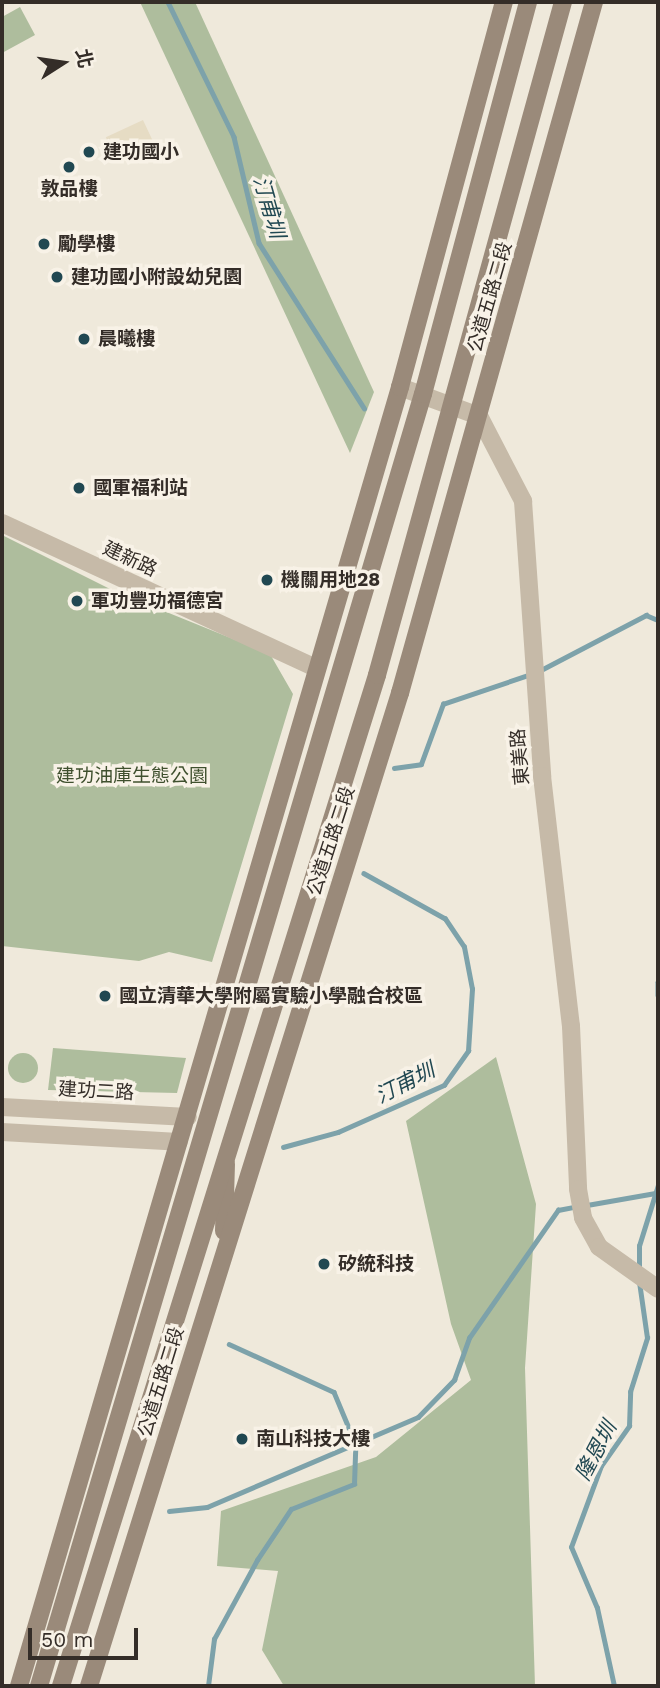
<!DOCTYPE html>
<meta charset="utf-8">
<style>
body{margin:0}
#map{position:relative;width:660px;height:1688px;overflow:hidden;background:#efe9db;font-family:"Work Sans","Noto Sans TC",sans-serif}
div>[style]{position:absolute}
.green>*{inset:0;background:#aebd9d}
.round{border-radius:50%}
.plaza>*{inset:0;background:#e6dcc4;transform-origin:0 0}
.stream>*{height:4.5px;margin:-2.25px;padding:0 2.25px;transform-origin:2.25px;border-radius:2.25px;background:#7da2aa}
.street>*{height:18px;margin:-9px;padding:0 9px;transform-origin:9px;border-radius:9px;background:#c6baa8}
.secondary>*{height:18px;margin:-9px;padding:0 9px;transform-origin:9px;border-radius:9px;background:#9a8a7a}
.dots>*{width:19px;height:19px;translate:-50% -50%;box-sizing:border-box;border:4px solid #f8f2e7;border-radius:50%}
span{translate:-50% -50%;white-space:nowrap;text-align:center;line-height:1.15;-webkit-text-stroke:7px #f8f2e7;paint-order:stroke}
.poi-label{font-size:19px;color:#342d28;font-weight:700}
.left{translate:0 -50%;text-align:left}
.street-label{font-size:19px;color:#342d28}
.park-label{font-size:19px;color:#3f502e}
.water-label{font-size:21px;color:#214852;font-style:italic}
.frame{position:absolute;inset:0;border:4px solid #342d28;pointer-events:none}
.north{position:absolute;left:28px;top:28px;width:70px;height:70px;-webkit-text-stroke:5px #f8f2e7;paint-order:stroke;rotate:78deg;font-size:19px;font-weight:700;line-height:28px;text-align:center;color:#342d28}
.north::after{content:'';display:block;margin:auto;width:24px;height:32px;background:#342d28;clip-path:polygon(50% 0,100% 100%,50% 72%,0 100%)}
.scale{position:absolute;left:28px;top:1628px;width:110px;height:32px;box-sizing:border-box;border:4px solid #342d28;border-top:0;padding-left:9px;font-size:21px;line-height:24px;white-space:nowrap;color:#342d28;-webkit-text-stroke:5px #f8f2e7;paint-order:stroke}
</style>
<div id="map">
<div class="green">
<div style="clip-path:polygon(140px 2px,195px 2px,374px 392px,350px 453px)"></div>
<div style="clip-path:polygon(20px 7px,35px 35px,2px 53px,2px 17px)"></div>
<div style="clip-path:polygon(2px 535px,112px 590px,270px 654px,293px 694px,212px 962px,169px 952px,139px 961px,2px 946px)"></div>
<div style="clip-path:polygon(53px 1048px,186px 1058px,177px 1093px,48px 1090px)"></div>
<div class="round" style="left:8px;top:1053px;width:30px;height:30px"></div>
<div style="clip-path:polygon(496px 1057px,536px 1204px,525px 1368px,535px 1686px,284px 1686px,262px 1650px,278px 1571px,217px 1566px,221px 1511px,376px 1457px,471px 1380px,451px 1324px,406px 1121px)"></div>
</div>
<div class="plaza">
<div style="left:143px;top:120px;width:26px;height:41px;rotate:65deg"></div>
</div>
<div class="stream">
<div style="left:168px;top:2px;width:150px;rotate:63.9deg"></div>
<div style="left:234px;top:137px;width:109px;rotate:76.7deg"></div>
<div style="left:259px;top:243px;width:196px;rotate:57.5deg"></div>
<div style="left:539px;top:671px;width:121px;rotate:-27.6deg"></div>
<div style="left:646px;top:615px;width:13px;rotate:23deg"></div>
<div style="left:394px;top:768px;width:27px;rotate:-8deg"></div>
<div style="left:421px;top:764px;width:64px;rotate:-69.9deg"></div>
<div style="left:443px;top:704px;width:93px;rotate:-18.8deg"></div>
<div style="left:658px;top:982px;width:13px;rotate:90deg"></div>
<div style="left:283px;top:1147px;width:57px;rotate:-15.3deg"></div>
<div style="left:338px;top:1132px;width:116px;rotate:-23.9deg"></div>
<div style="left:444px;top:1085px;width:42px;rotate:-54.8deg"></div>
<div style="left:468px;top:1051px;width:62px;rotate:-86.3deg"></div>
<div style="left:472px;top:989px;width:43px;rotate:-100.8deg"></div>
<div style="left:464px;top:947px;width:34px;rotate:-124deg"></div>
<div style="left:445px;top:919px;width:93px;rotate:-150.9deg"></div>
<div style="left:587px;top:1205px;width:69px;rotate:-10deg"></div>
<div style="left:639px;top:1270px;width:24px;rotate:-90deg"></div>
<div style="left:639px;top:1246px;width:64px;rotate:-72.7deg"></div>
<div style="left:229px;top:1344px;width:115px;rotate:24.6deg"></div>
<div style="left:334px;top:1392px;width:47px;rotate:67.3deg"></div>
<div style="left:169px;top:1511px;width:38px;rotate:-6deg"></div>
<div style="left:207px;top:1507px;width:229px;rotate:-23.1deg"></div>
<div style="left:418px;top:1417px;width:52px;rotate:-45.8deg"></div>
<div style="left:454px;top:1380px;width:45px;rotate:-70.3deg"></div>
<div style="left:469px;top:1338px;width:156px;rotate:-55.2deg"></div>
<div style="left:558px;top:1210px;width:20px;rotate:-11deg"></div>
<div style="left:208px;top:1686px;width:47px;rotate:-82.7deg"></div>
<div style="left:214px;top:1639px;width:90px;rotate:-61.4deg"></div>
<div style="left:257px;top:1560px;width:61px;rotate:-56.3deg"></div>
<div style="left:291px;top:1509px;width:68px;rotate:-21.6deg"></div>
<div style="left:354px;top:1484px;width:37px;rotate:-88deg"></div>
<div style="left:614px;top:1686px;width:80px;rotate:-102.3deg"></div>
<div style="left:597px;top:1608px;width:66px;rotate:-113.1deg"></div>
<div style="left:571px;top:1547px;width:86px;rotate:-69.7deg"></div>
<div style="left:601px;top:1466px;width:49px;rotate:-55deg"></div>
<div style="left:629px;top:1426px;width:34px;rotate:-88deg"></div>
<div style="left:630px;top:1392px;width:57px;rotate:-72.5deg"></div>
<div style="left:647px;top:1338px;width:57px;rotate:-98.1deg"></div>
</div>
<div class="street">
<div style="left:400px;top:387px;width:84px;rotate:20.2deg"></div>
<div style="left:479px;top:416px;width:96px;rotate:62.6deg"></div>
<div style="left:523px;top:501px;width:276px;rotate:86deg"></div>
<div style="left:542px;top:776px;width:252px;rotate:83.4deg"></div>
<div style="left:571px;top:1026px;width:163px;rotate:87.5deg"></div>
<div style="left:578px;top:1189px;width:29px;rotate:80deg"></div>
<div style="left:583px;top:1218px;width:33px;rotate:61deg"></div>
<div style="left:599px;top:1247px;width:72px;rotate:35.4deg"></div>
<div style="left:2px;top:523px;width:346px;rotate:24.8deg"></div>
<div style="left:2px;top:1107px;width:186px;rotate:3.1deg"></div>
<div style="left:2px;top:1132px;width:177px;rotate:3.2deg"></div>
</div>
<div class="secondary">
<div style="left:224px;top:1231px;width:67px;rotate:-88.3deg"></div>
<div style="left:19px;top:1686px;width:1354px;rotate:-73.65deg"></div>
<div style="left:400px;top:387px;width:399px;rotate:-74.9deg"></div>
<div style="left:39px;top:1686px;width:1348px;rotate:-73.45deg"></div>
<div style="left:423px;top:394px;width:406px;rotate:-75deg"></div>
<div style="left:61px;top:1686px;width:1059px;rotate:-72.64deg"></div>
<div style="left:377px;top:675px;width:698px;rotate:-74.55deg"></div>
<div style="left:89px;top:1686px;width:1041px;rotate:-72.61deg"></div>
<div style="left:400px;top:693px;width:718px;rotate:-74.32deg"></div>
</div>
<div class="dots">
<div style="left:89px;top:152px;background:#214852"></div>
<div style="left:69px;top:167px;background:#214852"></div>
<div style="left:44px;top:244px;background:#214852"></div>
<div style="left:57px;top:277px;background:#214852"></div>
<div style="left:84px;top:339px;background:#214852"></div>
<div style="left:79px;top:488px;background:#214852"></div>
<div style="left:267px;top:580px;background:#214852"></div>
<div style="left:77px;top:601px;background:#214852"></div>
<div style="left:105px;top:996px;background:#214852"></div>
<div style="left:324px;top:1264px;background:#214852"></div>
<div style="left:242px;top:1439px;background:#214852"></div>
</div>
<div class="poi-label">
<span class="left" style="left:103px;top:152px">建功國小</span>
<span style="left:69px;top:189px">敦品樓</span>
<span class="left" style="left:58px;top:244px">勵學樓</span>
<span class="left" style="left:71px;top:277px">建功國小附設幼兒園</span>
<span class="left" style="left:98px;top:339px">晨曦樓</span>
<span class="left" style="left:93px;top:488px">國軍福利站</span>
<span class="left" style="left:281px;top:580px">機關用地28</span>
<span class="left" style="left:91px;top:601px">軍功豐功福德宮</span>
<span class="left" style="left:119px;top:996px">國立清華大學附屬實驗小學融合校區</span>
<span class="left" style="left:338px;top:1264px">矽統科技</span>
<span class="left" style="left:256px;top:1439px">南山科技大樓</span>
</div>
<div class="street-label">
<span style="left:490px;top:297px;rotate:-74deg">公道五路二段</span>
<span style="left:130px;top:559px;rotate:25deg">建新路</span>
<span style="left:520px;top:757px;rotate:-95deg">東美路</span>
<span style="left:331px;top:841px;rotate:-72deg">公道五路二段</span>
<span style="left:96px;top:1091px;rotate:3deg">建功二路</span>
<span style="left:161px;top:1382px;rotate:-73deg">公道五路二段</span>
</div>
<div class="park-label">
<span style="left:132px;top:776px">建功油庫生態公園</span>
</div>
<div class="water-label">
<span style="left:269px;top:207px;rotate:74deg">汀甫圳</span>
<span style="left:405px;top:1083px;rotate:-27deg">汀甫圳</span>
<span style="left:596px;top:1451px;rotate:-62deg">隆恩圳</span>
</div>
<div class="frame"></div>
<div class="north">北</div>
<div class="scale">50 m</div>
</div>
